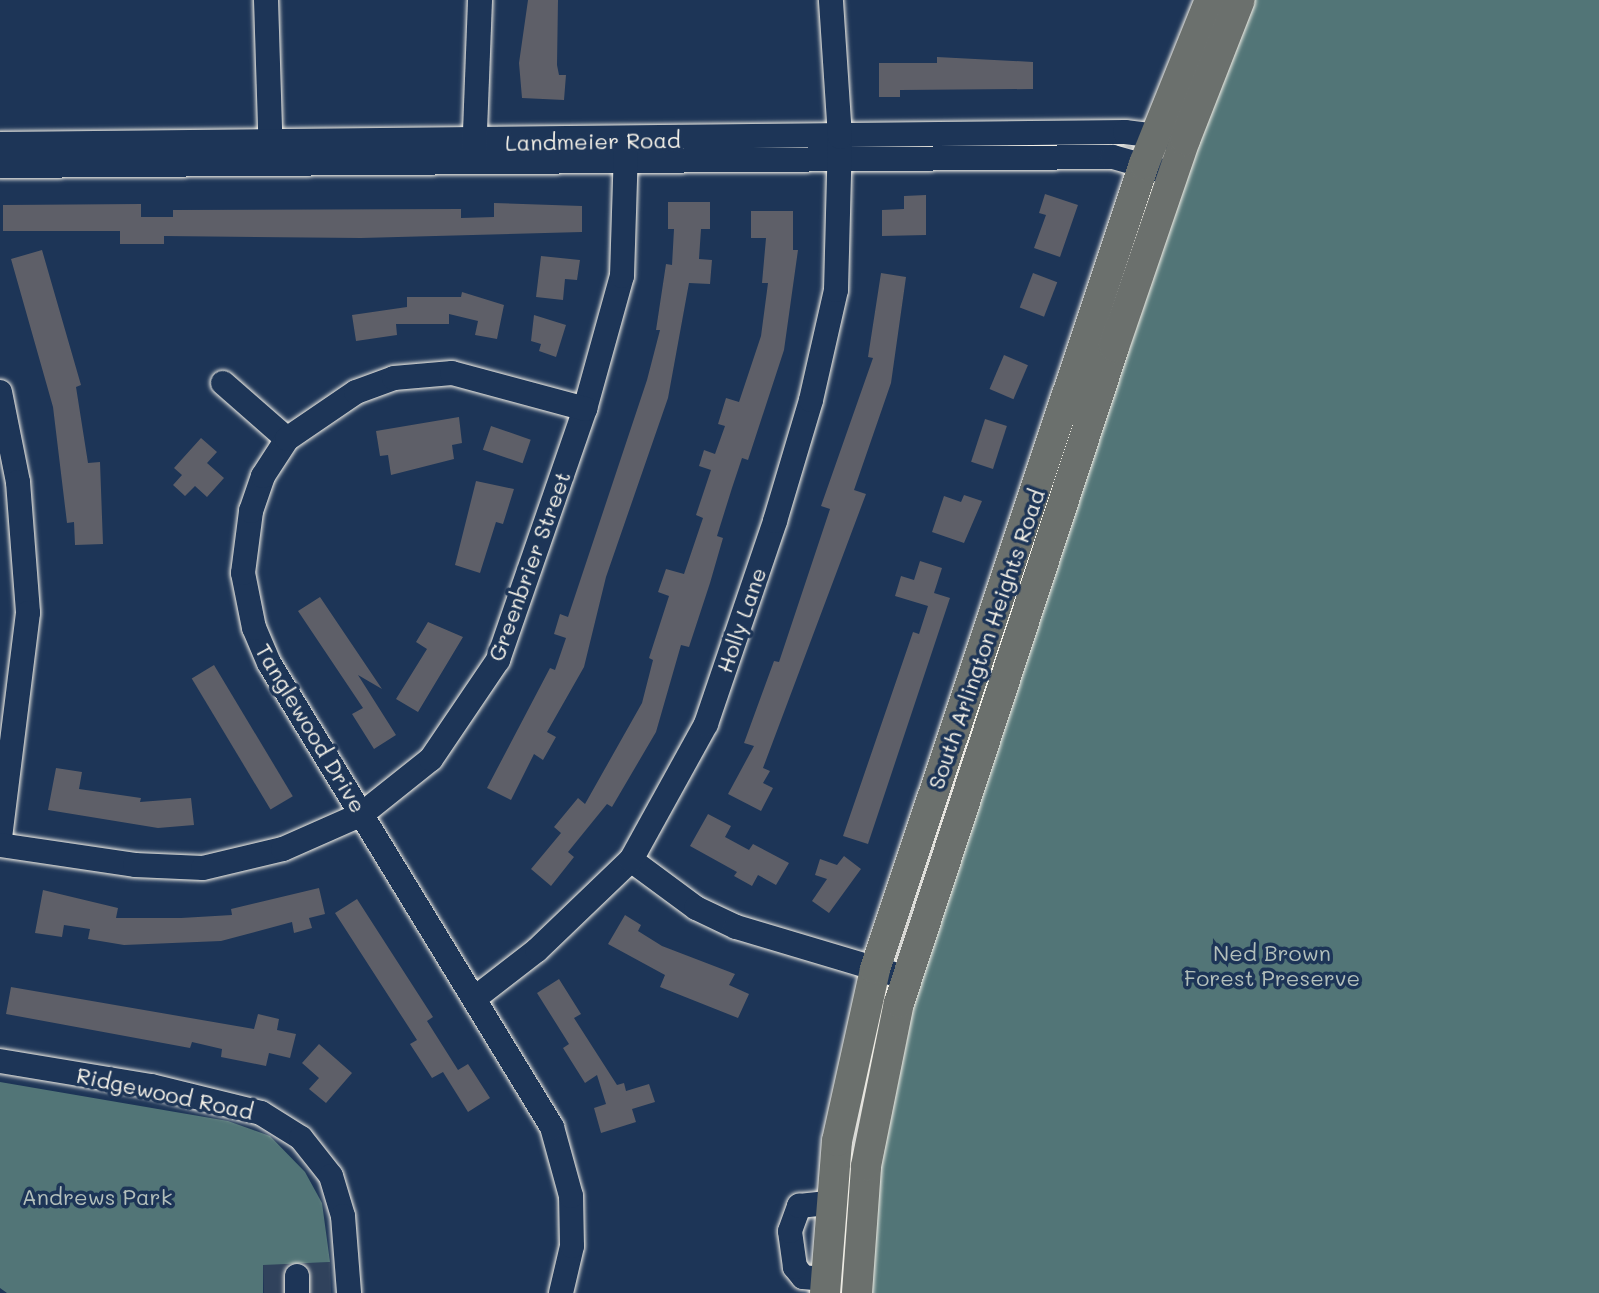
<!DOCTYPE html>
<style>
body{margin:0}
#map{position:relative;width:1599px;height:1293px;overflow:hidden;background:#1d3557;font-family:Mali,sans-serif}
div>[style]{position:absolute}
.built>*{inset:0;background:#30425c;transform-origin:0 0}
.green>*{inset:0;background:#527577}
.building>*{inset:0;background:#5e5f68;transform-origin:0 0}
.roads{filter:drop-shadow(0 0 2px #f4f1e8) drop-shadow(0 0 2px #f4f1e8)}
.minor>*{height:24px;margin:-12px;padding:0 12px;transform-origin:12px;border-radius:12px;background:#1d3557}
.major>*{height:30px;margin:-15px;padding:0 15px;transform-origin:15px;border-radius:15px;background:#6b706d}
span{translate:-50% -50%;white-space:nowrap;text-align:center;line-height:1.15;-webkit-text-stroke:7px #1d3557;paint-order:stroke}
.street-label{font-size:22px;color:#f4f1e8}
.park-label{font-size:22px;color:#b3bfbb}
</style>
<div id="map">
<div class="built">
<div style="left:330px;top:1262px;width:31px;height:67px;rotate:88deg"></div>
</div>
<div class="green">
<div style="clip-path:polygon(1240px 0,1599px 0,1599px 1293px,857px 1293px,872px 1124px)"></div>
<div style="clip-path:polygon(0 1082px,228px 1121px,270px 1136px,305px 1172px,322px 1203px,330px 1262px,263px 1265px,263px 1293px,7px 1293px,0 1288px)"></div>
</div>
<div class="building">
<div style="clip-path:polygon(528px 0,558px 0,557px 65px,559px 75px,566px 75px,564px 100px,522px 98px,519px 63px)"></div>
<div style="clip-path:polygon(937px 57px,1033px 62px,1033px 89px,900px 90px,900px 97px,879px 97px,879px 63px,937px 63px)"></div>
<div style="clip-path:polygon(1045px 194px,1078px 205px,1060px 257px,1034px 248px,1046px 215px,1039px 213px)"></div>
<div style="clip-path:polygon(926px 195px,926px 235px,882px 236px,882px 210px,904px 209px,904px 196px)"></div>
<div style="clip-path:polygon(668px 202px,710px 202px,710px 229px,701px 229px,699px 259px,712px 260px,710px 284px,689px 283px,668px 398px,606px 577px,584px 667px,547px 732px,556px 737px,543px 760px,534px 754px,511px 800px,487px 788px,550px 668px,555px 670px,566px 638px,554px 634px,560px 614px,568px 617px,647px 380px,660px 330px,656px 330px,666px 264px,672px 265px,674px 229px,668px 229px)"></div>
<div style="clip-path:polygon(494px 203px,582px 206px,582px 232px,361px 238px,164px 236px,164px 244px,120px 244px,120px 231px,3px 231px,3px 205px,141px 204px,141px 217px,173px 217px,173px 210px,461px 209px,461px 218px,494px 217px)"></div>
<div style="clip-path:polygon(751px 211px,793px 211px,793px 250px,798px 250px,784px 350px,748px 460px,742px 458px,732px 488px,717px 536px,723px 538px,710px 583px,689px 647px,681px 645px,656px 732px,612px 807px,607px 804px,568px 852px,574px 857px,551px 886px,531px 869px,561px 833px,554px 827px,578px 798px,585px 804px,642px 703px,653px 660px,649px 658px,669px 596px,658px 592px,666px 569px,684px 574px,703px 518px,696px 515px,711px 470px,699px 466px,704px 450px,715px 454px,725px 426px,718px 424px,726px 398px,739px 402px,761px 336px,768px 283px,762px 283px,766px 238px,751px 238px)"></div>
<div style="clip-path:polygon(42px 250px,81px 385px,76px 387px,88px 463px,100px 462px,103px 544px,75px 545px,74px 522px,67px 523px,53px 407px,11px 259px)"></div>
<div style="clip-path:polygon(541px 256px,580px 260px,577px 280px,565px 279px,563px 300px,536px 297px)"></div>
<div style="clip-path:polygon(881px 273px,906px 277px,891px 383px,854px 490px,866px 494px,763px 768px,770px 771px,763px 783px,773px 788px,761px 811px,728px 794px,754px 746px,744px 743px,774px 661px,779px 662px,830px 509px,821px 506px,873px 358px,868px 357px)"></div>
<div style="left:1033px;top:273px;width:26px;height:37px;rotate:21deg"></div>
<div style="clip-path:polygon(462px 292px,504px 305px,497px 339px,475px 335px,478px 321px,449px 314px,449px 324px,396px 324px,397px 335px,356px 341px,352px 315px,407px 307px,407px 297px,461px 297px)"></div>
<div style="clip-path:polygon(534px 315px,566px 325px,556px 357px,539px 351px,541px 344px,531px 341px)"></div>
<div style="left:1004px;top:355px;width:26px;height:37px;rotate:23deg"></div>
<div style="clip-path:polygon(459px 417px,462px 443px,452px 445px,454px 459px,391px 475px,388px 455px,380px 456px,376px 431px)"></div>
<div style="left:985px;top:419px;width:23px;height:45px;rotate:18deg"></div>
<div style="left:491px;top:426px;width:42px;height:25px;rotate:19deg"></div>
<div style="clip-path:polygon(201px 438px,217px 452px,207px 463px,224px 478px,207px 497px,195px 486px,185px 496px,173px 485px,182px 475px,174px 468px)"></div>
<div style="clip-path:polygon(476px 481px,514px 489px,503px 524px,496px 522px,480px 573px,455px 565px)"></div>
<div style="clip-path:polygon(964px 495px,982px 501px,964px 543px,932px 532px,944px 496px,961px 502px)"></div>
<div style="clip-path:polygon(920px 561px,942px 568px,934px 593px,950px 598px,868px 844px,843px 836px,913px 632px,919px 634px,928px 606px,895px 596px,901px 576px,914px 580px)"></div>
<div style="clip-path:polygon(320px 597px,382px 689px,358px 675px,396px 735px,374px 749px,352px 714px,363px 708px,298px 611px)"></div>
<div style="clip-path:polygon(428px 622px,463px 637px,418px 712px,396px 699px,427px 649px,416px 642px)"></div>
<div style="left:214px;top:665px;width:153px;height:26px;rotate:59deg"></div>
<div style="clip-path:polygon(56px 768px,82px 772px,79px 789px,141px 798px,140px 802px,191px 798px,194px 825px,158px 828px,48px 810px)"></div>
<div style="clip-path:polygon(708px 814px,731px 826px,725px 837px,749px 850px,753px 844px,789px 863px,776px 885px,758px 875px,752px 886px,734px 876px,737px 872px,690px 846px)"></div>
<div style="clip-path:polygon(844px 856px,861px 869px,829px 913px,812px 901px,827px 879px,815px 875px,820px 859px,837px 865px)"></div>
<div style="clip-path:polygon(319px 888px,325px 914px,309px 918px,312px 928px,294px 933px,292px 922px,221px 941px,124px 945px,88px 939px,90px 929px,64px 925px,62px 937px,35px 933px,43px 890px,118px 908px,116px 918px,181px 918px,232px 915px,231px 909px)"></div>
<div style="clip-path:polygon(357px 899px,433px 1017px,427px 1021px,458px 1070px,468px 1064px,490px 1098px,468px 1112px,443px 1072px,432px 1078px,410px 1044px,417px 1040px,335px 913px)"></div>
<div style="clip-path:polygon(625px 915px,641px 925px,638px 931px,662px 946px,735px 974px,729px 985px,749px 994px,738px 1018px,660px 987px,665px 975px,608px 944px)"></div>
<div style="clip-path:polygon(559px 979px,581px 1014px,574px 1018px,617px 1085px,624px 1083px,626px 1091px,649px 1084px,655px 1102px,632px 1109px,636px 1122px,601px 1133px,594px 1108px,606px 1104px,597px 1075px,585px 1083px,563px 1048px,569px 1044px,537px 993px)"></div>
<div style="clip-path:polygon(11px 987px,254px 1029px,258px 1014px,279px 1019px,277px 1030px,296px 1034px,290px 1058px,269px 1053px,266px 1066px,221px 1057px,222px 1049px,192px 1042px,190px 1048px,6px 1014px)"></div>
<div style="clip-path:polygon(319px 1044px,352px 1073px,326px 1103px,309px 1089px,319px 1078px,302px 1063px)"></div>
</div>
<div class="roads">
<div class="minor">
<div style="left:266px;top:0;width:160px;rotate:88.2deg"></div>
<div style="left:0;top:144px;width:1125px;rotate:-0.61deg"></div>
<div style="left:1125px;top:132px;width:48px;rotate:7.1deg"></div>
<div style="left:474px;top:157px;width:157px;rotate:-87.8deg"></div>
<div style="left:0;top:166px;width:1113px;rotate:-0.46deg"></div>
<div style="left:1113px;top:157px;width:62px;rotate:15.8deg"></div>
<div style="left:223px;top:383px;width:85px;rotate:41.2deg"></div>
<div style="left:0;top:392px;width:92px;rotate:78.7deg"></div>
<div style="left:18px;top:482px;width:131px;rotate:85.6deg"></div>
<div style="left:28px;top:613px;width:226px;rotate:97.1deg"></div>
<div style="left:0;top:845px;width:136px;rotate:8.4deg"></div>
<div style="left:135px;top:865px;width:68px;rotate:2.5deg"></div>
<div style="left:203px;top:868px;width:82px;rotate:-13.4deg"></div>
<div style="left:283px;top:849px;width:86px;rotate:-23.9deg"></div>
<div style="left:362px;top:814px;width:88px;rotate:-38.6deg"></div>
<div style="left:431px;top:759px;width:120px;rotate:-55.9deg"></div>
<div style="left:498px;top:660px;width:266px;rotate:-70.9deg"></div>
<div style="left:585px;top:409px;width:138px;rotate:-74.5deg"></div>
<div style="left:622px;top:276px;width:128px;rotate:-88.2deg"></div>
<div style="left:631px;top:860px;width:81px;rotate:36.4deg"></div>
<div style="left:696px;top:908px;width:44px;rotate:25.4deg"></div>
<div style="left:736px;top:927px;width:178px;rotate:16.6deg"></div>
<div style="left:475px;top:998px;width:78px;rotate:-37.7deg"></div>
<div style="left:537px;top:950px;width:130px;rotate:-43.8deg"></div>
<div style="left:631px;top:860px;width:155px;rotate:-61.1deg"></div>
<div style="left:706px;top:724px;width:214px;rotate:-71.2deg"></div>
<div style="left:775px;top:521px;width:126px;rotate:-73.4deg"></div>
<div style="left:811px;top:400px;width:113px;rotate:-77.2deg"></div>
<div style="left:836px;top:290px;width:153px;rotate:-88.5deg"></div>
<div style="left:840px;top:137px;width:137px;rotate:-93.8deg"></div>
<div style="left:0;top:1061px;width:153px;rotate:9.4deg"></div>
<div style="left:151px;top:1086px;width:113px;rotate:13.8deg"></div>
<div style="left:261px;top:1113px;width:47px;rotate:32deg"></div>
<div style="left:301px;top:1138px;width:48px;rotate:51.7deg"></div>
<div style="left:331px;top:1176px;width:42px;rotate:73.3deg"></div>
<div style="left:343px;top:1216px;width:77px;rotate:85.5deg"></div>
<div style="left:297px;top:1276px;width:17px;rotate:90deg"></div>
<div style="left:825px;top:1279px;width:22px;rotate:-175deg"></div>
<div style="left:803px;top:1277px;width:13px;rotate:-129deg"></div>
<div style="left:795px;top:1267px;width:36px;rotate:-98deg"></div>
<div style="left:790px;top:1231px;width:27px;rotate:-70deg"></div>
<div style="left:799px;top:1206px;width:31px;rotate:-6deg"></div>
<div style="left:561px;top:1293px;width:48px;rotate:-76.8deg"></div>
<div style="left:572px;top:1246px;width:50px;rotate:-91.1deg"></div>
<div style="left:571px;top:1196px;width:72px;rotate:-105.4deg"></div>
<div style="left:552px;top:1127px;width:543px;rotate:-121.38deg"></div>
<div style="left:269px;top:663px;width:38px;rotate:-113deg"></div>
<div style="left:254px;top:628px;width:56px;rotate:-101.3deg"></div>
<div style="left:243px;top:573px;width:63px;rotate:-82.6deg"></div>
<div style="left:251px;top:511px;width:37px;rotate:-71deg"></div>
<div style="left:263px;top:476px;width:44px;rotate:-57deg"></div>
<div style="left:287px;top:439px;width:83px;rotate:-34.3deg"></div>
<div style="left:356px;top:392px;width:40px;rotate:-20.2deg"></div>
<div style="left:394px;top:378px;width:58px;rotate:-4.9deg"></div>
<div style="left:452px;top:373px;width:138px;rotate:15.1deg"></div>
</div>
<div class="major">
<div style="left:825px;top:1293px;width:152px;rotate:-85.5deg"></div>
<div style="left:837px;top:1141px;width:176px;rotate:-77.5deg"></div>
<div style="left:875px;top:969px;width:849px;rotate:-71.52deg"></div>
<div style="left:1144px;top:164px;width:177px;rotate:-68.1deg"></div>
<div style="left:857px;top:1293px;width:127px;rotate:-85.9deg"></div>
<div style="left:866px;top:1166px;width:166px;rotate:-78.6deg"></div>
<div style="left:899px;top:1003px;width:690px;rotate:-71.85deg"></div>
<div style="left:1114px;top:347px;width:219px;rotate:-71.1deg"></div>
<div style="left:1185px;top:140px;width:150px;rotate:-68.6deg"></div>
</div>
</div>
<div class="street-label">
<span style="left:593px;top:141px;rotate:-1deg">Landmeier Road</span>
<span style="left:529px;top:566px;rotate:-70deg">Greenbrier Street</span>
<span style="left:741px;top:620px;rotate:-71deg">Holly Lane</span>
<span style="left:986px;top:639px;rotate:-71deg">South Arlington Heights Road</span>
<span style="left:311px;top:728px;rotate:59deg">Tanglewood Drive</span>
<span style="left:165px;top:1093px;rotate:12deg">Ridgewood Road</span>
</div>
<div class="park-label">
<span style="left:1272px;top:965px">Ned Brown<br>Forest Preserve</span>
<span style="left:97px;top:1197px">Andrews Park</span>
</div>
</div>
